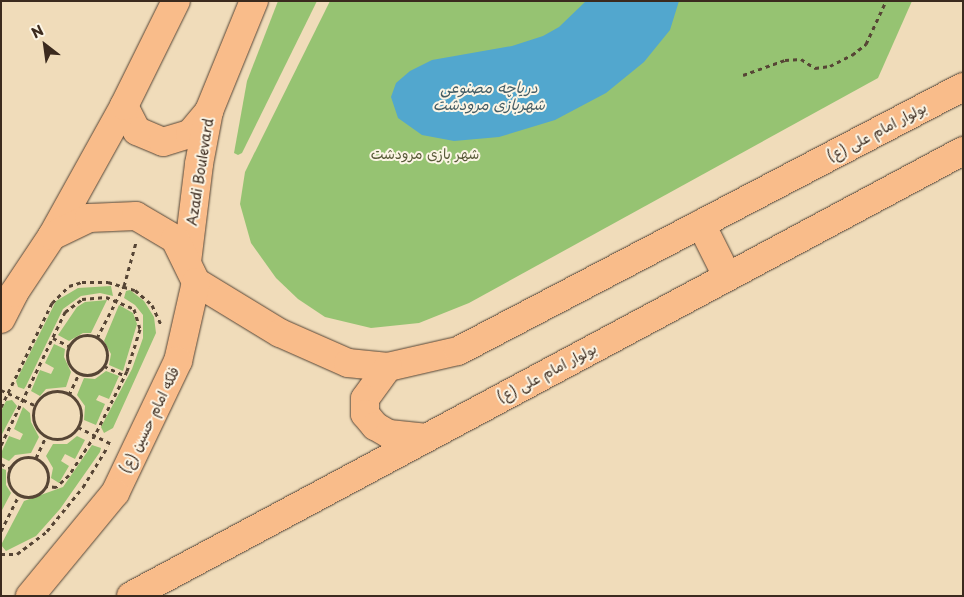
<!DOCTYPE html>
<meta charset="utf-8">
<style>
body{margin:0}
#map{position:relative;width:964px;height:597px;overflow:hidden;background:#f0dcba;font-family:"Playpen Sans","Playpen Sans Arabic",sans-serif}
div>[style]{position:absolute}
.green>*{inset:0;background:#96c372}
.water>*{inset:0;background:#52a7ce}
.path>*{height:3px;margin-top:-1.5px;transform-origin:0;background:repeating-linear-gradient(90deg,#564535 0 4px,transparent 0 8px)}
.path>.ring{margin:-1.5px;padding:0;box-sizing:content-box;background:none;border:3px solid #564535;border-radius:50%}
.roads{filter:drop-shadow(0 0 1px #564535) drop-shadow(0 0 1px #564535)}
.primary>*{height:28px;margin:-14px;padding:0 14px;transform-origin:14px;border-radius:14px;background:#f9bc8a}
span{translate:-50% -50%;white-space:nowrap;text-align:center;line-height:1.15;-webkit-text-stroke:4px #fcf5e5;paint-order:stroke}
.street-label{font-size:14px;color:#3b2a1e}
.park-label{font-size:14px;color:#565837}
.water-label{font-size:15px;color:#445c64;font-style:italic}
.frame{position:absolute;inset:0;border:2px solid #3b2a1e;pointer-events:none}
.north{position:absolute;left:20px;top:20px;width:50px;height:50px;-webkit-text-stroke:4px #fcf5e5;paint-order:stroke;rotate:330deg;font-size:14px;font-weight:700;line-height:20px;text-align:center;color:#3b2a1e}
.north::after{content:'';display:block;margin:auto;width:18px;height:22px;background:#3b2a1e;clip-path:polygon(50% 0,100% 100%,50% 72%,0 100%)}
</style>
<div id="map">
<div class="green">
<div style="clip-path:polygon(278px 1px,317px 1px,242px 153px,238px 155px,234px 153px,247px 81px)"></div>
<div style="clip-path:polygon(330px 1px,912px 1px,878px 78px,469px 303px,419px 323px,371px 328px,325px 317px,298px 299px,276px 278px,251px 243px,240px 204px,245px 172px)"></div>
<div style="clip-path:polygon(111px 286px,113px 296px,100px 293px,81px 296px,63px 309px,26px 386px,24px 389px,18px 387px,16px 381px,56px 301px,78px 288px)"></div>
<div style="clip-path:polygon(130px 290px,144px 301px,154px 317px,156px 333px,113px 428px,104px 433px,101px 427px,132px 369px,143px 338px,143px 315px,135px 305px,124px 298px,126px 291px)"></div>
<div style="clip-path:polygon(107px 300px,91px 333px,83px 333px,69px 341px,58px 335px,77px 307px,85px 302px)"></div>
<div style="clip-path:polygon(119px 305px,133px 313px,137px 324px,123px 371px,109px 365px,111px 354px,104px 341px)"></div>
<div style="clip-path:polygon(54px 344px,65px 349px,64px 357px,71px 372px,66px 387px,46px 389px,40px 396px,31px 391px,40px 370px,51px 374px,54px 368px,45px 363px)"></div>
<div style="clip-path:polygon(106px 371px,119px 376px,109px 399px,99px 395px,96px 400px,105px 404px,96px 425px,84px 420px,85px 406px,77px 395px,84px 378px,95px 379px)"></div>
<div style="clip-path:polygon(12px 400px,17px 406px,1px 436px,1px 411px,6px 401px)"></div>
<div style="clip-path:polygon(23px 407px,30px 413px,31px 422px,39px 437px,31px 453px,15px 455px,9px 461px,1px 457px,1px 453px,9px 436px,20px 440px,23px 434px,14px 429px)"></div>
<div style="clip-path:polygon(77px 436px,85px 440px,75px 459px,65px 454px,61px 461px,69px 466px,59px 483px,51px 478px,53px 468px,46px 456px,53px 444px,67px 444px)"></div>
<div style="clip-path:polygon(92px 445px,101px 448px,100px 452px,60px 509px,36px 536px,6px 551px,1px 545px,24px 501px,63px 487px)"></div>
<div style="clip-path:polygon(1px 468px,6px 470px,6px 485px,11px 493px,1px 512px)"></div>
</div>
<div class="water">
<div style="clip-path:polygon(586px 1px,679px 1px,670px 30px,644px 62px,606px 93px,555px 120px,499px 137px,454px 141px,422px 135px,398px 118px,391px 97px,396px 83px,410px 71px,432px 60px,512px 46px,543px 36px,559px 27px)"></div>
</div>
<div class="path">
<div style="left:743px;top:75px;width:45px;rotate:-19.7deg"></div>
<div style="left:785px;top:60px;width:16px;rotate:-4deg"></div>
<div style="left:801px;top:59px;width:17px;rotate:33deg"></div>
<div style="left:815px;top:68px;width:15px;rotate:-8deg"></div>
<div style="left:830px;top:66px;width:25px;rotate:-27deg"></div>
<div style="left:852px;top:55px;width:18px;rotate:-38deg"></div>
<div style="left:866px;top:44px;width:47px;rotate:-65.1deg"></div>
<div class="ring" style="left:67px;top:335px;width:37px;height:37px"></div>
<div style="left:53px;top:338px;width:18px;rotate:27deg"></div>
<div style="left:97px;top:338px;width:59px;rotate:-62.6deg"></div>
<div style="left:124px;top:286px;width:46px;rotate:-74.7deg"></div>
<div style="left:104px;top:366px;width:23px;rotate:25deg"></div>
<div style="left:1px;top:390px;width:37px;rotate:24deg"></div>
<div class="ring" style="left:33px;top:391px;width:45px;height:45px"></div>
<div style="left:69px;top:395px;width:23px;rotate:-65deg"></div>
<div style="left:1px;top:407px;width:116px;rotate:-63.9deg"></div>
<div style="left:52px;top:303px;width:24px;rotate:-45deg"></div>
<div style="left:69px;top:286px;width:14px;rotate:-17deg"></div>
<div style="left:82px;top:282px;width:26px"></div>
<div style="left:108px;top:282px;width:28px;rotate:17deg"></div>
<div style="left:135px;top:290px;width:23px;rotate:41deg"></div>
<div style="left:152px;top:305px;width:21px;rotate:65deg"></div>
<div style="left:78px;top:427px;width:39px;rotate:27deg"></div>
<div style="left:1px;top:445px;width:148px;rotate:-64.3deg"></div>
<div style="left:65px;top:312px;width:21px;rotate:-37deg"></div>
<div style="left:82px;top:299px;width:24px;rotate:-5deg"></div>
<div style="left:106px;top:297px;width:30px;rotate:23deg"></div>
<div style="left:134px;top:309px;width:21px;rotate:73deg"></div>
<div style="left:140px;top:329px;width:44px;rotate:107.2deg"></div>
<div style="left:127px;top:371px;width:72px;rotate:116.6deg"></div>
<div style="left:95px;top:435px;width:48px;rotate:123deg"></div>
<div style="left:69px;top:475px;width:18px;rotate:137deg"></div>
<div style="left:56px;top:487px;width:10px;rotate:-174deg"></div>
<div class="ring" style="left:8px;top:457px;width:37px;height:37px"></div>
<div style="left:36px;top:458px;width:23px;rotate:-65deg"></div>
<div style="left:1px;top:464px;width:10px;rotate:24deg"></div>
<div style="left:1px;top:531px;width:40px;rotate:-63.4deg"></div>
<div style="left:1px;top:554px;width:16px"></div>
<div style="left:17px;top:554px;width:38px;rotate:-37deg"></div>
<div style="left:47px;top:531px;width:57px;rotate:-50.7deg"></div>
<div style="left:83px;top:487px;width:48px;rotate:-58.6deg"></div>
</div>
<div class="roads">
<div class="primary">
<div style="left:124px;top:106px;width:28px;rotate:63deg"></div>
<div style="left:137px;top:131px;width:28px;rotate:23deg"></div>
<div style="left:163px;top:142px;width:28px;rotate:-17deg"></div>
<div style="left:190px;top:134px;width:30px;rotate:-50deg"></div>
<div style="left:701px;top:224px;width:58px;rotate:63.4deg"></div>
<div style="left:52px;top:236px;width:149px;rotate:-61deg"></div>
<div style="left:124px;top:106px;width:117px;rotate:-63.7deg"></div>
<div style="left:187px;top:262px;width:99px;rotate:-83deg"></div>
<div style="left:199px;top:164px;width:54px;rotate:-79.3deg"></div>
<div style="left:209px;top:111px;width:119px;rotate:-67.8deg"></div>
<div style="left:196px;top:282px;width:98px;rotate:31.3deg"></div>
<div style="left:280px;top:333px;width:74px;rotate:23.8deg"></div>
<div style="left:348px;top:363px;width:40px;rotate:5.7deg"></div>
<div style="left:388px;top:367px;width:72px;rotate:-12.9deg"></div>
<div style="left:458px;top:351px;width:570px;rotate:-27.6deg"></div>
<div style="left:1px;top:319px;width:29px;rotate:-63deg"></div>
<div style="left:14px;top:293px;width:69px;rotate:-56.3deg"></div>
<div style="left:52px;top:236px;width:41px;rotate:-25.9deg"></div>
<div style="left:89px;top:218px;width:47px;rotate:-2.4deg"></div>
<div style="left:136px;top:216px;width:45px;rotate:30.5deg"></div>
<div style="left:175px;top:239px;width:48px;rotate:64deg"></div>
<div style="left:196px;top:282px;width:81px;rotate:102.8deg"></div>
<div style="left:178px;top:361px;width:146px;rotate:115.5deg"></div>
<div style="left:115px;top:493px;width:134px;rotate:129.5deg"></div>
<div style="left:388px;top:367px;width:39px;rotate:126deg"></div>
<div style="left:365px;top:399px;width:15px;rotate:90deg"></div>
<div style="left:365px;top:414px;width:16px;rotate:50deg"></div>
<div style="left:375px;top:426px;width:16px;rotate:30deg"></div>
<div style="left:389px;top:434px;width:36px;rotate:6deg"></div>
<div style="left:131px;top:596px;width:944px;rotate:-28.14deg"></div>
</div>
</div>
<div class="street-label">
<span style="left:877px;top:132px;rotate:-28deg">بولوار امام علی (ع)</span>
<span style="left:200px;top:172px;rotate:-81deg">Azadi Boulevard</span>
<span style="left:547px;top:373px;rotate:-28deg">بولوار امام علی (ع)</span>
<span style="left:150px;top:420px;rotate:-64deg">فلکه امام حسین (ع)</span>
</div>
<div class="park-label">
<span style="left:425px;top:154px">شهر بازی مرودشت</span>
</div>
<div class="water-label">
<span style="left:489px;top:95px">دریاچه مصنوعی<br>شهربازی مرودشت</span>
</div>
<div class="frame"></div>
<div class="north">N</div>
</div>
